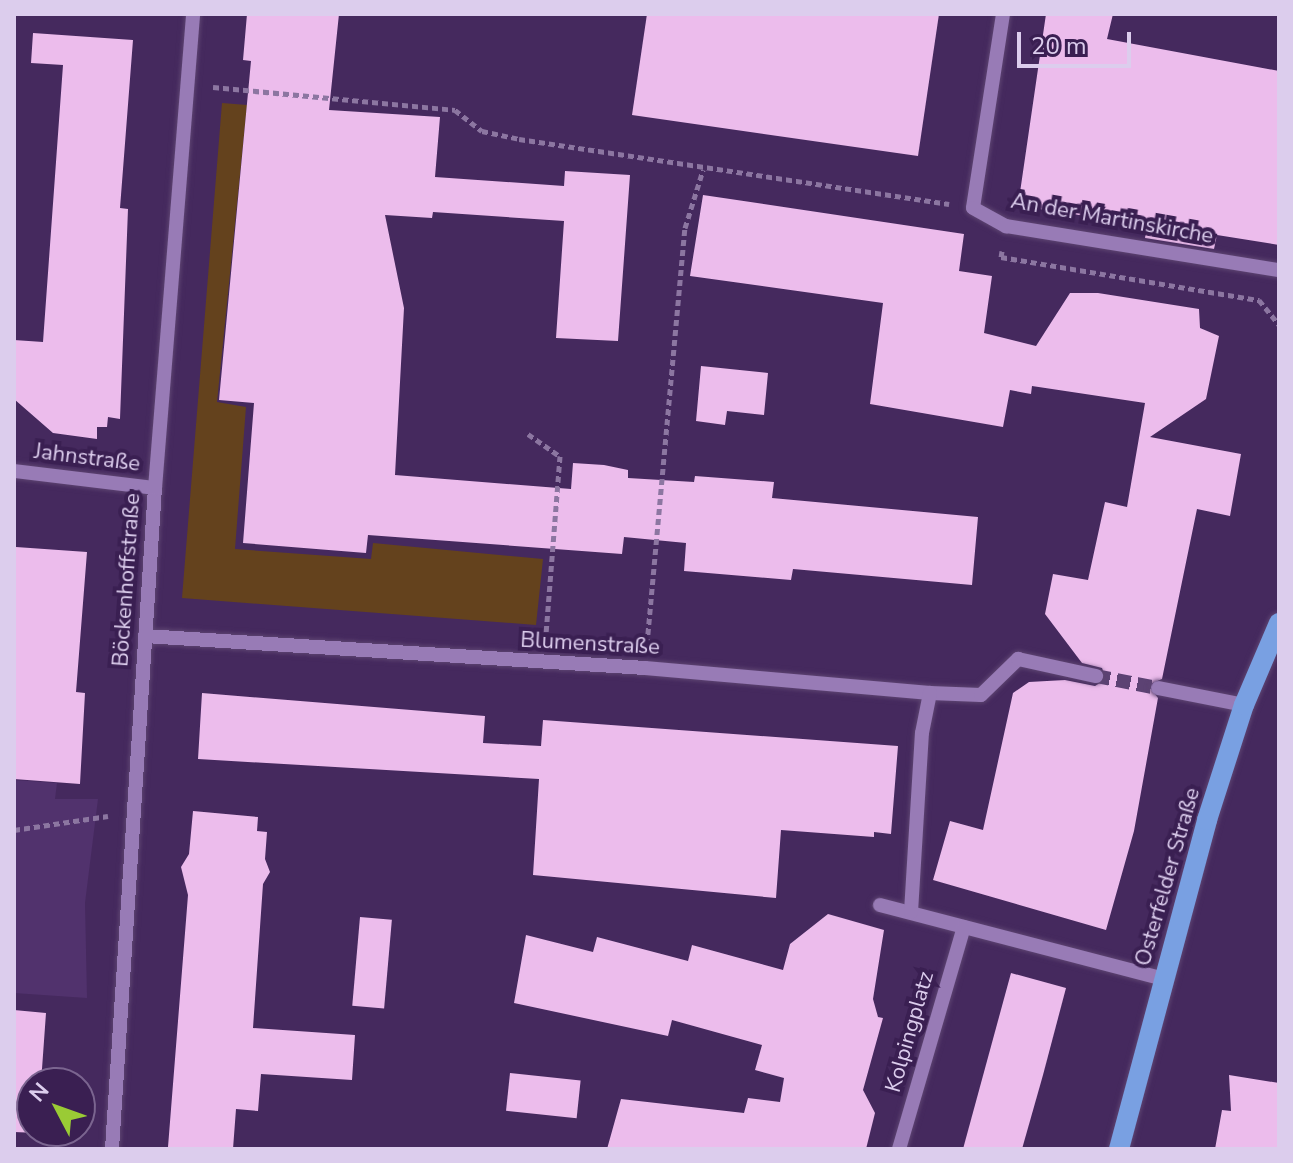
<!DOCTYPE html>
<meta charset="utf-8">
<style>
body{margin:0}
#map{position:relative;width:1293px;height:1163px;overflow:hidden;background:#45295e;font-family:"Nunito Sans",sans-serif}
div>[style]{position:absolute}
.built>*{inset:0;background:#51326d}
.green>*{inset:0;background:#64421d}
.building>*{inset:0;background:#ecbcec;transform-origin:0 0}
.minor-tunnel>*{height:14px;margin-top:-7px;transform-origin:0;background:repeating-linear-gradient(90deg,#5c4273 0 14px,transparent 0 21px)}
.path>*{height:5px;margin-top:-2.5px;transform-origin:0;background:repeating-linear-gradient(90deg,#8c76a1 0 6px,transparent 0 10px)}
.roads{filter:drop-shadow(0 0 2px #5d4471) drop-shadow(0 0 2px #5d4471)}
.minor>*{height:14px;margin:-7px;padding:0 7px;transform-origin:7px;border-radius:7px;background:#987bb6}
.major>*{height:20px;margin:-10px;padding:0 10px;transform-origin:10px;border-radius:10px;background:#79a0e2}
span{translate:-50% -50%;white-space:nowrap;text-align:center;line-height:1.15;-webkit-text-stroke:8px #3a1f52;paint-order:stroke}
.street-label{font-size:22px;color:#dccded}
.frame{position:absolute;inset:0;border:16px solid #dccded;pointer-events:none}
.north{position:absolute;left:16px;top:1067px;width:80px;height:80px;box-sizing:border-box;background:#3a1f52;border:2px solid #7b6590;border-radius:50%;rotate:311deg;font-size:22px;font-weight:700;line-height:32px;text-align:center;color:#dccded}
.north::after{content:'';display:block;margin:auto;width:28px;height:36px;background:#9acb35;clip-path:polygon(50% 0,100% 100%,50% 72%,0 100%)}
.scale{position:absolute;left:1017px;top:32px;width:114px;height:36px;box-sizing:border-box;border:4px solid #dccded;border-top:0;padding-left:10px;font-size:24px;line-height:28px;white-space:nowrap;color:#dccded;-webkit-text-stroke:6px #3a1f52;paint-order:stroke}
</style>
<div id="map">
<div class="built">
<div style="clip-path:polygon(14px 780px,57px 783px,55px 799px,98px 799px,85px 903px,87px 998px,14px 993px)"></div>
</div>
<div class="green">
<div style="clip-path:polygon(222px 103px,247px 105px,217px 402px,246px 407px,235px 549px,371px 559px,373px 543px,543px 559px,536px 625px,182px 598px)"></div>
</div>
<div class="building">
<div style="clip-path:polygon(247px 14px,339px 14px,329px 110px,440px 117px,435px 177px,564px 186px,565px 171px,630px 175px,618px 341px,556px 338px,564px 221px,433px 212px,432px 218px,385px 215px,404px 308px,395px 475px,571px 489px,573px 463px,604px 465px,628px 470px,628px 478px,694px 482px,695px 476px,774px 482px,772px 498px,978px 517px,972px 585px,793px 569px,791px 580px,684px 571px,686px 543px,624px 537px,622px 554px,368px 535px,366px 553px,243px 543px,254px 403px,219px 400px,251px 61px,243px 60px)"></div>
<div style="clip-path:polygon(647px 14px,939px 14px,918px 156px,632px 115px)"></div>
<div style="clip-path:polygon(1046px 14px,1113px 14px,1107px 39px,1279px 71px,1279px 245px,1217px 235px,1214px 249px,1145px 238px,1147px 225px,1018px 206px)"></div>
<div style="clip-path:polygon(33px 33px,133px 40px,120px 208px,128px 209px,120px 419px,108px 417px,107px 427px,97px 427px,97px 439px,53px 433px,14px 399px,14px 340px,43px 342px,63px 65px,31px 63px)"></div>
<div style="clip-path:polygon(703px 195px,964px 234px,959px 271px,992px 276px,984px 333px,1036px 346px,1070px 293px,1098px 293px,1199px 309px,1200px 328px,1219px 336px,1206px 399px,1150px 437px,1241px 454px,1230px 516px,1197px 509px,1162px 679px,1148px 685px,1158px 698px,1134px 831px,1106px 930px,933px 880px,950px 821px,983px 830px,1013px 693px,1029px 682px,1065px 680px,1095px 686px,1106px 679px,1102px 668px,1082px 663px,1045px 614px,1053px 574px,1088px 580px,1105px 502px,1127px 507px,1145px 403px,1032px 386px,1031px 394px,1010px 390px,1003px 427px,870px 404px,883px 303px,690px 276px)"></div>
<div style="clip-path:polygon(701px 366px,768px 373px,764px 415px,727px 411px,725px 425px,696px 421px)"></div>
<div style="clip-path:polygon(16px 547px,87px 552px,76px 692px,85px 693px,80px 784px,14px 779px)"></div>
<div style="clip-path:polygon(202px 693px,485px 716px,483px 743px,541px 746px,543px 720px,898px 746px,891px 834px,874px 832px,874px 837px,781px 830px,776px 898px,533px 875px,539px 779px,198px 759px)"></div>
<div style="clip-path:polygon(193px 811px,258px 817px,257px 831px,267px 832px,265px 859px,270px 872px,263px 884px,253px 1028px,355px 1035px,352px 1080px,261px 1074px,258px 1111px,236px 1109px,233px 1149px,168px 1147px,188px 895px,181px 867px,189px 854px)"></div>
<div style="clip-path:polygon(828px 914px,884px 930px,873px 999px,878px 1017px,883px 1018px,863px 1090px,875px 1113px,866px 1149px,607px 1149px,621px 1099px,744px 1113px,748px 1098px,780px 1102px,784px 1078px,755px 1070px,762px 1045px,672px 1020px,668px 1036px,514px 1003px,526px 935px,593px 952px,597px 937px,688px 961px,692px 945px,783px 970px,790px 944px)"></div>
<div style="left:360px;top:917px;width:32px;height:89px;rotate:5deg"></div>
<div style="clip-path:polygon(1011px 973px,1066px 988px,1043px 1075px,1022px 1149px,963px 1149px)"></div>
<div style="clip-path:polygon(14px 1010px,46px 1013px,41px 1083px,32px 1083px,32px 1131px,38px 1133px,14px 1132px)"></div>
<div style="left:510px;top:1073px;width:71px;height:38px;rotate:6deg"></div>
<div style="clip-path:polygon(1229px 1075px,1279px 1083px,1279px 1149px,1215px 1149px,1222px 1110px,1231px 1111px)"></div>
</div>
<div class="minor-tunnel">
<div style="left:1096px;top:676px;width:63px;rotate:11deg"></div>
</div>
<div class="path">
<div style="left:213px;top:87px;width:243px;rotate:5.4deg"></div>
<div style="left:455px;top:110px;width:34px;rotate:38deg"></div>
<div style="left:482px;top:131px;width:38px;rotate:12deg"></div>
<div style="left:519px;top:139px;width:435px;rotate:8.6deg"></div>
<div style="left:1002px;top:251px;width:6px;rotate:99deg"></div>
<div style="left:1001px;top:257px;width:262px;rotate:9.5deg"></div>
<div style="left:1259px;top:300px;width:32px;rotate:51deg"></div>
<div style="left:528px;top:434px;width:39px;rotate:35deg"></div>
<div style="left:560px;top:456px;width:180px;rotate:94.5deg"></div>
<div style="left:647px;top:644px;width:418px;rotate:-84.8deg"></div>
<div style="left:685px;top:228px;width:61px;rotate:-72.8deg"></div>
<div style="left:14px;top:830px;width:95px;rotate:-8.5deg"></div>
</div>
<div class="roads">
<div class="minor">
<div style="left:1003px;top:14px;width:196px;rotate:98.8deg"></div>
<div style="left:973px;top:208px;width:38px;rotate:29deg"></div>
<div style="left:1006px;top:226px;width:277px;rotate:9.2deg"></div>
<div style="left:14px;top:471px;width:142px;rotate:6.9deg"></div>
<div style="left:145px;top:636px;width:501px;rotate:3.66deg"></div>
<div style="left:645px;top:668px;width:286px;rotate:5deg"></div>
<div style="left:930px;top:693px;width:51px;rotate:2.2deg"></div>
<div style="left:981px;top:695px;width:52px;rotate:-44.2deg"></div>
<div style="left:1018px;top:659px;width:80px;rotate:12.3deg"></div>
<div style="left:1158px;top:688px;width:88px;rotate:11.2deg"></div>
<div style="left:880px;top:905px;width:294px;rotate:14.6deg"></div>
<div style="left:911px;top:912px;width:179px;rotate:-86.5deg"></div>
<div style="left:922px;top:733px;width:41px;rotate:-78.7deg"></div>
<div style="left:112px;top:1149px;width:662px;rotate:-86.28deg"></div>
<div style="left:155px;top:488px;width:476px;rotate:-85.4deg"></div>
<div style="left:899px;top:1149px;width:231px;rotate:-73.7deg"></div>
</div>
<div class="major">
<div style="left:1119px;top:1149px;width:341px;rotate:-75deg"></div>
<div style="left:1207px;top:820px;width:121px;rotate:-72.2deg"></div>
<div style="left:1244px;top:705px;width:89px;rotate:-66.9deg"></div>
</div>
</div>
<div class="street-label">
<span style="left:1112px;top:219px;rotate:10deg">An der Martinskirche</span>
<span style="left:87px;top:458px;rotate:7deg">Jahnstraße</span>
<span style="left:127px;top:580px;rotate:-86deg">Böckenhoffstraße</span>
<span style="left:590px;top:644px;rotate:3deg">Blumenstraße</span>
<span style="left:1168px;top:877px;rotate:-74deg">Osterfelder Straße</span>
<span style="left:910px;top:1032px;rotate:-74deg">Kolpingplatz</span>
</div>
<div class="frame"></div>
<div class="north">N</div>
<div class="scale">20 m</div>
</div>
